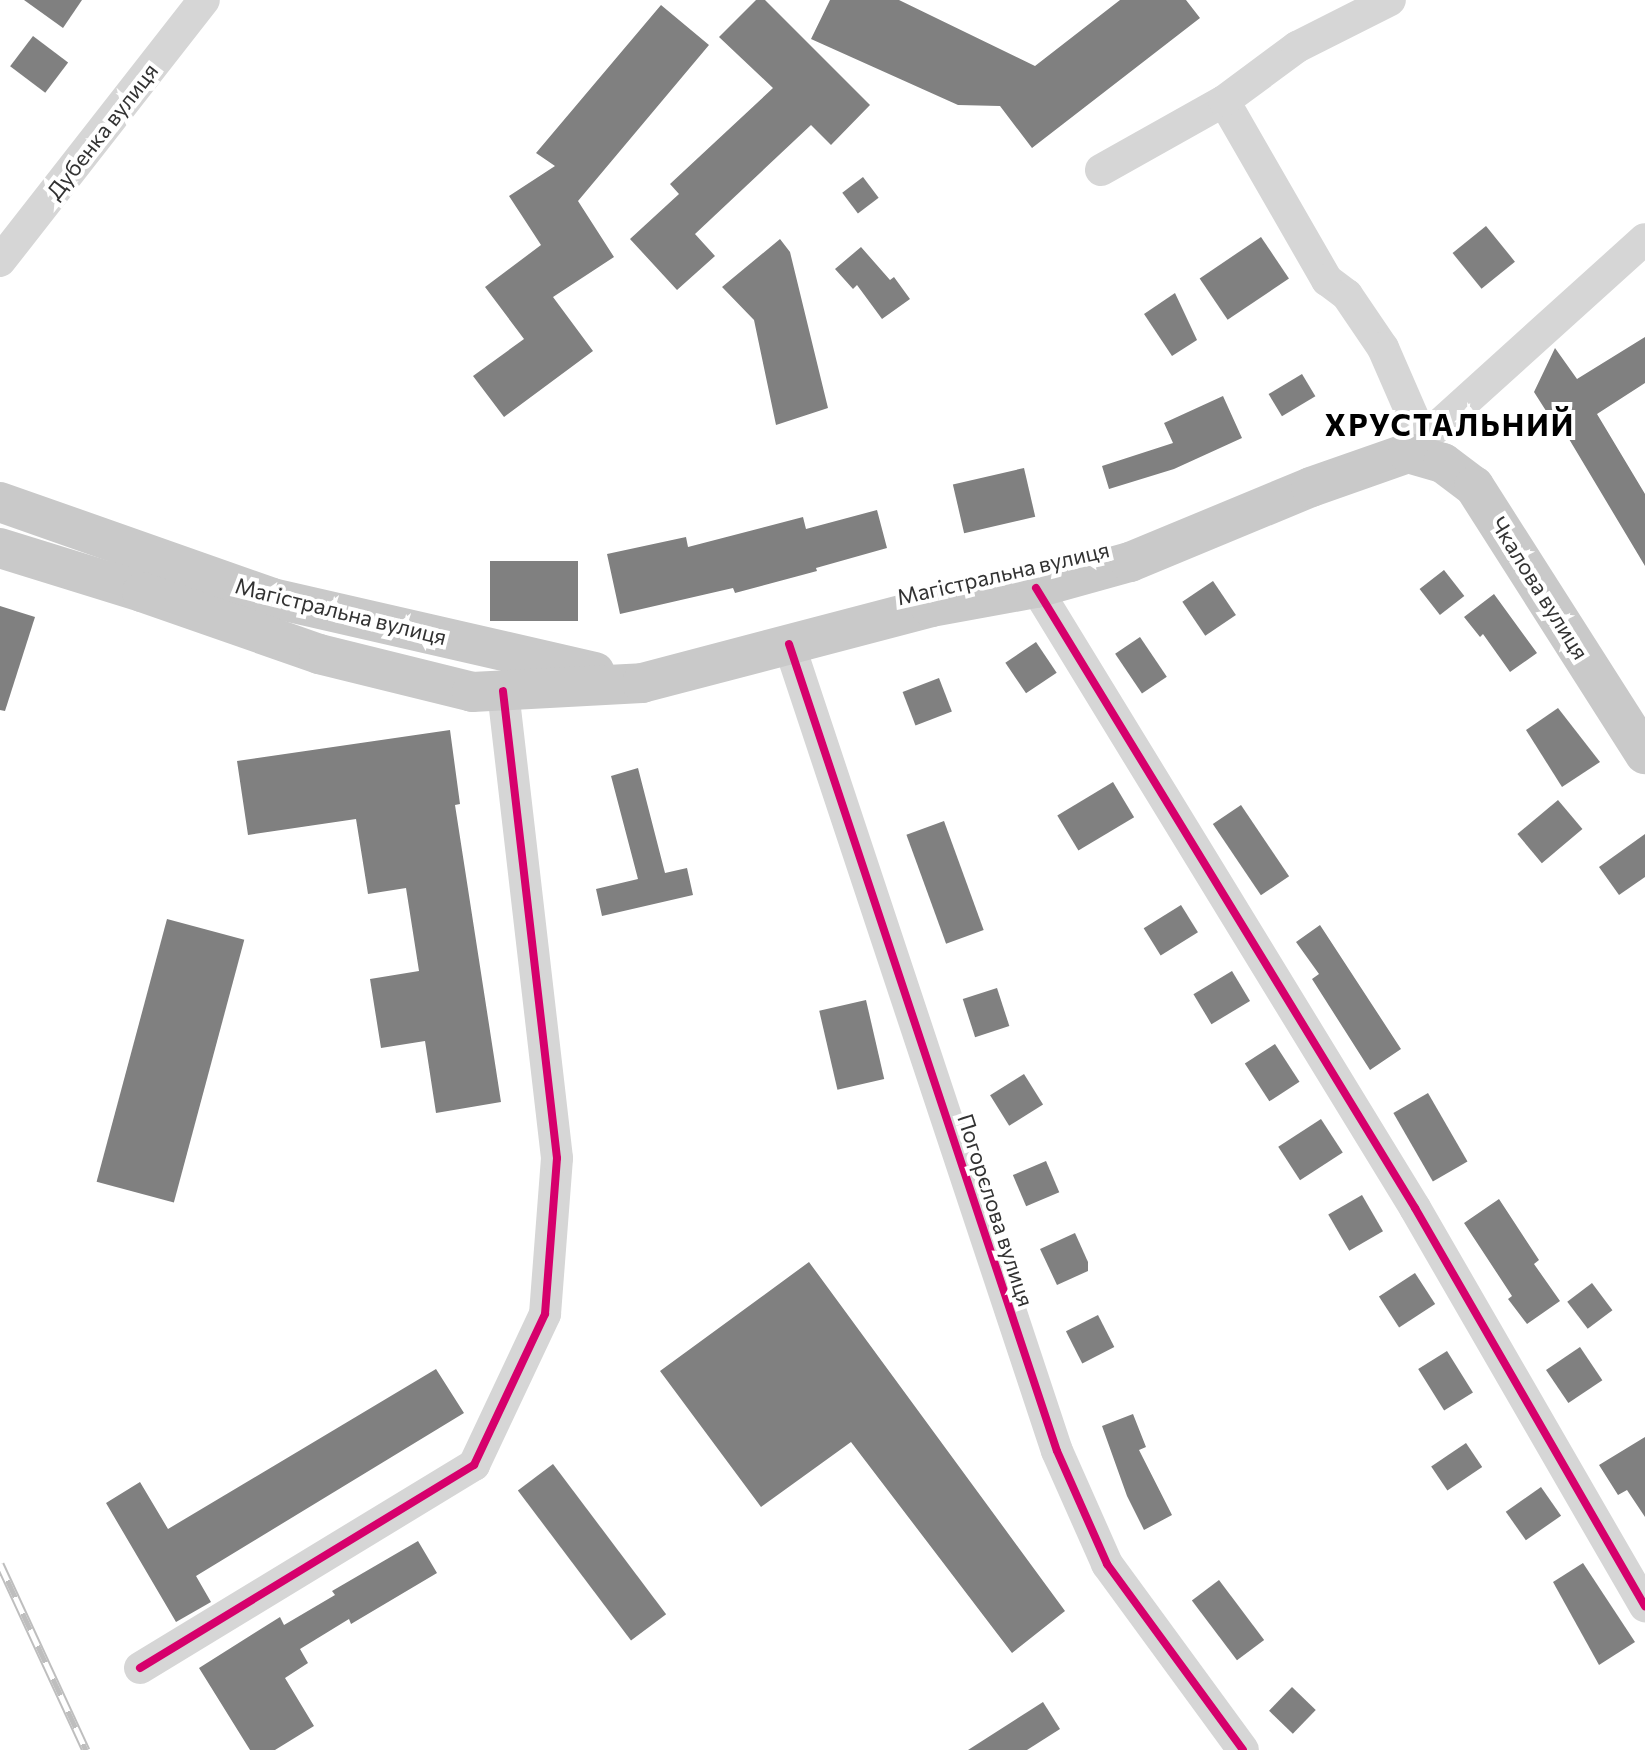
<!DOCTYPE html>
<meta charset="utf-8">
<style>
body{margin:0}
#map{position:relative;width:1645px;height:1750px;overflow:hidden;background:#fff;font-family:Commissioner,sans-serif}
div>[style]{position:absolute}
.building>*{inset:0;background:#808080;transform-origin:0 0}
.minor>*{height:32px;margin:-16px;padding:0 16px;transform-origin:16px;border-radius:16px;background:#d6d6d6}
.major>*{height:40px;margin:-20px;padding:0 20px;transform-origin:20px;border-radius:20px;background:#c9c9c9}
.rail>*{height:9px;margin-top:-4.5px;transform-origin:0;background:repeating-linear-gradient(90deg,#fff 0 18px,#bebebe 0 36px);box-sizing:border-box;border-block:2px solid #bebebe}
.cycleway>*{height:8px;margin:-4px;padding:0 4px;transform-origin:4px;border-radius:4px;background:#d6006c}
span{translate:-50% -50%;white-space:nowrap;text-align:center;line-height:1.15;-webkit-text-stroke:8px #fff;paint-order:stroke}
.street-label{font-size:22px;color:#323232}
.district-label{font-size:30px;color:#000;font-weight:700;letter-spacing:2px}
</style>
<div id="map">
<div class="building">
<div style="clip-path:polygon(24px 0,82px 0,63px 28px)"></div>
<div style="clip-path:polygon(756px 0,765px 0,870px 105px,831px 145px,811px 125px,695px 234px,715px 256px,677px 290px,630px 239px,679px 194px,670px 184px,773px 88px,719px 37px)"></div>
<div style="clip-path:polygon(830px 0,899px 0,1035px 66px,1120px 0,1186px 0,1200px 18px,1032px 148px,1000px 106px,958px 105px,811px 39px)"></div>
<div style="clip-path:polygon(661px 5px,709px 45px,578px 201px,614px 257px,553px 297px,593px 351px,504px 417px,473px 376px,524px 339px,485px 287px,541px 245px,509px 196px,555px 166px,536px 153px)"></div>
<div style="left:33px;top:36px;width:44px;height:38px;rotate:37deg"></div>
<div style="left:863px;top:177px;width:26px;height:26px;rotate:53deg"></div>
<div style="left:1486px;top:226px;width:46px;height:43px;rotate:51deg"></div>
<div style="left:1261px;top:237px;width:50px;height:74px;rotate:56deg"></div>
<div style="clip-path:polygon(780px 239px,790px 252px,828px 408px,776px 425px,754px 320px,722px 287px)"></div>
<div style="clip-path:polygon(861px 247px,890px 280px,894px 277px,910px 299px,882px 319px,857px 285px,853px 289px,835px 269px)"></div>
<div style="clip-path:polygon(1175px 293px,1197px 340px,1172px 356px,1144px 314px)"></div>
<div style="clip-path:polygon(1645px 337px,1645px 383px,1597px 414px,1645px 494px,1645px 566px,1566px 434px,1562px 436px,1534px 392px,1555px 348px,1577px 379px)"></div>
<div style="left:1302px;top:374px;width:26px;height:39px;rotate:59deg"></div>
<div style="clip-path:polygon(1223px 396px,1242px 438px,1174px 469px,1109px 489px,1102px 466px,1173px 443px,1164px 423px)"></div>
<div style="left:1024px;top:468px;width:50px;height:73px;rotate:77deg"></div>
<div style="clip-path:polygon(877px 510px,887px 548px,816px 568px,817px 571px,735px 593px,733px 588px,620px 614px,607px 554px,686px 537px,688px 547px,803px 517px,806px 529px)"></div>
<div style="left:490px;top:561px;width:88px;height:60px"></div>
<div style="left:1444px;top:570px;width:33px;height:31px;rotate:52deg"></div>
<div style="left:1213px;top:581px;width:41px;height:37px;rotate:56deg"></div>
<div style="clip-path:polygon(1494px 594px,1537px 653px,1510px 672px,1483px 634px,1480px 637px,1464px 617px)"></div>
<div style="clip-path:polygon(0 606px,35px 617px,5px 711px,0 710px)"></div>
<div style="left:1140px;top:637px;width:48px;height:30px;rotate:56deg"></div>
<div style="left:1036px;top:642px;width:37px;height:37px;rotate:56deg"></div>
<div style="left:939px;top:678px;width:36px;height:39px;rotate:69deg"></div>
<div style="clip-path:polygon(1558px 708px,1600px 762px,1562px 787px,1526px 730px)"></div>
<div style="clip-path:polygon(450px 730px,460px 804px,455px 805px,501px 1102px,436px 1113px,425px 1041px,381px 1048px,370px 979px,419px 971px,406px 888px,368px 894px,356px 819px,248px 835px,237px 761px)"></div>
<div style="clip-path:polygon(638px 768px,665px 873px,687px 868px,693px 895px,602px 916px,596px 889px,638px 879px,611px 776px)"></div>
<div style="left:1113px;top:782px;width:41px;height:65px;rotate:59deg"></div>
<div style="left:1558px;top:800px;width:38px;height:53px;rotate:50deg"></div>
<div style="left:1241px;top:805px;width:86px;height:34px;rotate:56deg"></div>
<div style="left:944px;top:821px;width:116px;height:40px;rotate:70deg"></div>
<div style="clip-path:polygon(1645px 834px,1645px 877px,1619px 895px,1599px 867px)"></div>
<div style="left:1181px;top:905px;width:32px;height:44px;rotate:58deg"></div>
<div style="left:167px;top:919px;width:80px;height:272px;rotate:15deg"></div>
<div style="clip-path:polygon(1320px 925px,1401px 1049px,1370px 1070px,1312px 979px,1319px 974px,1296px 942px)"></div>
<div style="left:1232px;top:971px;width:35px;height:45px;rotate:59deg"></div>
<div style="left:997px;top:988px;width:40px;height:36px;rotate:72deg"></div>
<div style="left:866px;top:1000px;width:81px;height:48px;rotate:77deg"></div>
<div style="left:1275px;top:1044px;width:45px;height:36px;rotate:57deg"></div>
<div style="left:1024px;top:1074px;width:36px;height:40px;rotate:58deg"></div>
<div style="left:1428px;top:1093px;width:79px;height:40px;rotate:60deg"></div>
<div style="left:1321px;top:1119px;width:40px;height:51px;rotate:57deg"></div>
<div style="left:1046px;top:1161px;width:34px;height:36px;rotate:67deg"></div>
<div style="left:1362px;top:1195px;width:42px;height:39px;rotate:60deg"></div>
<div style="clip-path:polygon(1499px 1199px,1539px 1260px,1534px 1264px,1560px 1301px,1527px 1324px,1508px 1299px,1512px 1296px,1464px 1223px)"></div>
<div style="clip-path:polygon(1075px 1233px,1088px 1262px,1088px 1271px,1057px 1285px,1040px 1249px)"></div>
<div style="clip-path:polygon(809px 1262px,1065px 1611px,1012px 1653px,851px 1442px,761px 1507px,660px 1371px)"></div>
<div style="left:1415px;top:1273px;width:37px;height:43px;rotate:57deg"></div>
<div style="left:1592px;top:1283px;width:34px;height:31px;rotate:53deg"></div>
<div style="left:1098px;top:1315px;width:36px;height:36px;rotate:63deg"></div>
<div style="left:1580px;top:1347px;width:40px;height:41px;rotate:56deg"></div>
<div style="left:1447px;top:1351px;width:49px;height:34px;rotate:58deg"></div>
<div style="clip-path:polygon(436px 1369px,464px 1413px,196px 1576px,211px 1602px,176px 1622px,106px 1503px,140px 1482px,168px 1529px)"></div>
<div style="clip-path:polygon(1133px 1414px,1146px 1447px,1139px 1450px,1172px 1515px,1144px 1530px,1127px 1496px,1102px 1426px)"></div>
<div style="clip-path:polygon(1645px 1437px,1645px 1517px,1627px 1490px,1618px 1495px,1599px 1465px)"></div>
<div style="left:1466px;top:1443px;width:29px;height:42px;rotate:56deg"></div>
<div style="left:553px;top:1464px;width:188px;height:44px;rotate:53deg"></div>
<div style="left:1541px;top:1487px;width:35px;height:43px;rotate:55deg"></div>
<div style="clip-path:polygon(418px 1541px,437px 1573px,351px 1624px,349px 1619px,300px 1649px,308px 1663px,285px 1678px,314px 1726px,275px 1750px,250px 1750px,199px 1668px,280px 1617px,284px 1625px,335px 1595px,332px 1591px)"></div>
<div style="clip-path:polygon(1583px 1563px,1635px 1642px,1599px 1665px,1553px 1582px)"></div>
<div style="left:1219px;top:1580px;width:75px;height:34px;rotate:53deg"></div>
<div style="left:1292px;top:1687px;width:33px;height:33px;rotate:44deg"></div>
<div style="clip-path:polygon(1043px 1702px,1060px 1729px,1027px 1750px,968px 1750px)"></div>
</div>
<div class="minor">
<div style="left:1224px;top:101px;width:207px;rotate:60.1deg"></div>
<div style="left:1327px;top:280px;width:25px;rotate:37deg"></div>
<div style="left:1347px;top:295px;width:64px;rotate:55.8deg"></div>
<div style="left:1383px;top:348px;width:100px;rotate:66.5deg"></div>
<div style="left:1101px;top:170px;width:141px;rotate:-29.3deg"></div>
<div style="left:1224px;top:101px;width:91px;rotate:-36.5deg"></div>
<div style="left:1297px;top:47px;width:104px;rotate:-26.8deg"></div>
<div style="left:0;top:261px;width:331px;rotate:-52deg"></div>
<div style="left:1408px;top:453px;width:319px;rotate:-42.1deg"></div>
<div style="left:1036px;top:588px;width:727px;rotate:58.56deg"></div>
<div style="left:1415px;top:1208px;width:460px;rotate:60deg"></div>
<div style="left:789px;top:644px;width:850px;rotate:71.63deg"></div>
<div style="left:1057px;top:1451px;width:124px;rotate:66.1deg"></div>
<div style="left:1107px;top:1564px;width:230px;rotate:53.8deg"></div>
<div style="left:140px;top:1668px;width:391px;rotate:-31.3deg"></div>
<div style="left:474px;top:1465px;width:167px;rotate:-64.8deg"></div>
<div style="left:545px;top:1314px;width:156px;rotate:-85.6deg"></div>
<div style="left:557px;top:1158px;width:470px;rotate:-96.6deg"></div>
</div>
<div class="major">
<div style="left:0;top:502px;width:288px;rotate:19.4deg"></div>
<div style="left:272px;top:598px;width:331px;rotate:12.9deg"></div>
<div style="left:0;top:548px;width:149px;rotate:17.2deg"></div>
<div style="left:142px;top:592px;width:188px;rotate:19.3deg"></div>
<div style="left:319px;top:654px;width:158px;rotate:13.9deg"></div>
<div style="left:472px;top:692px;width:170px;rotate:-3deg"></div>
<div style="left:642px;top:683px;width:299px;rotate:-14.7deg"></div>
<div style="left:931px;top:607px;width:107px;rotate:-10.3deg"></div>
<div style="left:1036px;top:588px;width:98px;rotate:-15.5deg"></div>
<div style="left:1130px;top:562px;width:196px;rotate:-22.5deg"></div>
<div style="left:1311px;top:487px;width:103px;rotate:-19.3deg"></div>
<div style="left:1408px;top:453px;width:36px;rotate:16deg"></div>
<div style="left:1443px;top:463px;width:39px;rotate:37deg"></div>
<div style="left:1474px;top:486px;width:318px;rotate:57.5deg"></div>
</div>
<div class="rail">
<div style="left:0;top:1564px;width:205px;rotate:65.2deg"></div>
</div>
<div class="cycleway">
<div style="left:1036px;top:588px;width:727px;rotate:58.56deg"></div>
<div style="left:1415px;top:1208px;width:460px;rotate:60deg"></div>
<div style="left:789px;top:644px;width:850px;rotate:71.63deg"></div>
<div style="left:1057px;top:1451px;width:124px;rotate:66.1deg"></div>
<div style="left:1107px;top:1564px;width:230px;rotate:53.8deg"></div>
<div style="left:140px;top:1668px;width:391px;rotate:-31.3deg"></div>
<div style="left:474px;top:1465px;width:167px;rotate:-64.8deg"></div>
<div style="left:545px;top:1314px;width:156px;rotate:-85.6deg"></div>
<div style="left:557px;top:1158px;width:470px;rotate:-96.6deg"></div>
</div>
<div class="street-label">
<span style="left:102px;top:131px;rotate:-52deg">Дубенка вулиця</span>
<span style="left:1003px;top:573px;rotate:-13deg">Магістральна вулиця</span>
<span style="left:1540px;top:588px;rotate:58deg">Чкалова вулиця</span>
<span style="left:341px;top:611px;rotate:14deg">Магістральна вулиця</span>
<span style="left:996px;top:1210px;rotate:72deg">Погорєлова вулиця</span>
</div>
<div class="district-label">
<span style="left:1450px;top:424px">ХРУСТАЛЬНИЙ</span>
</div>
</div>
